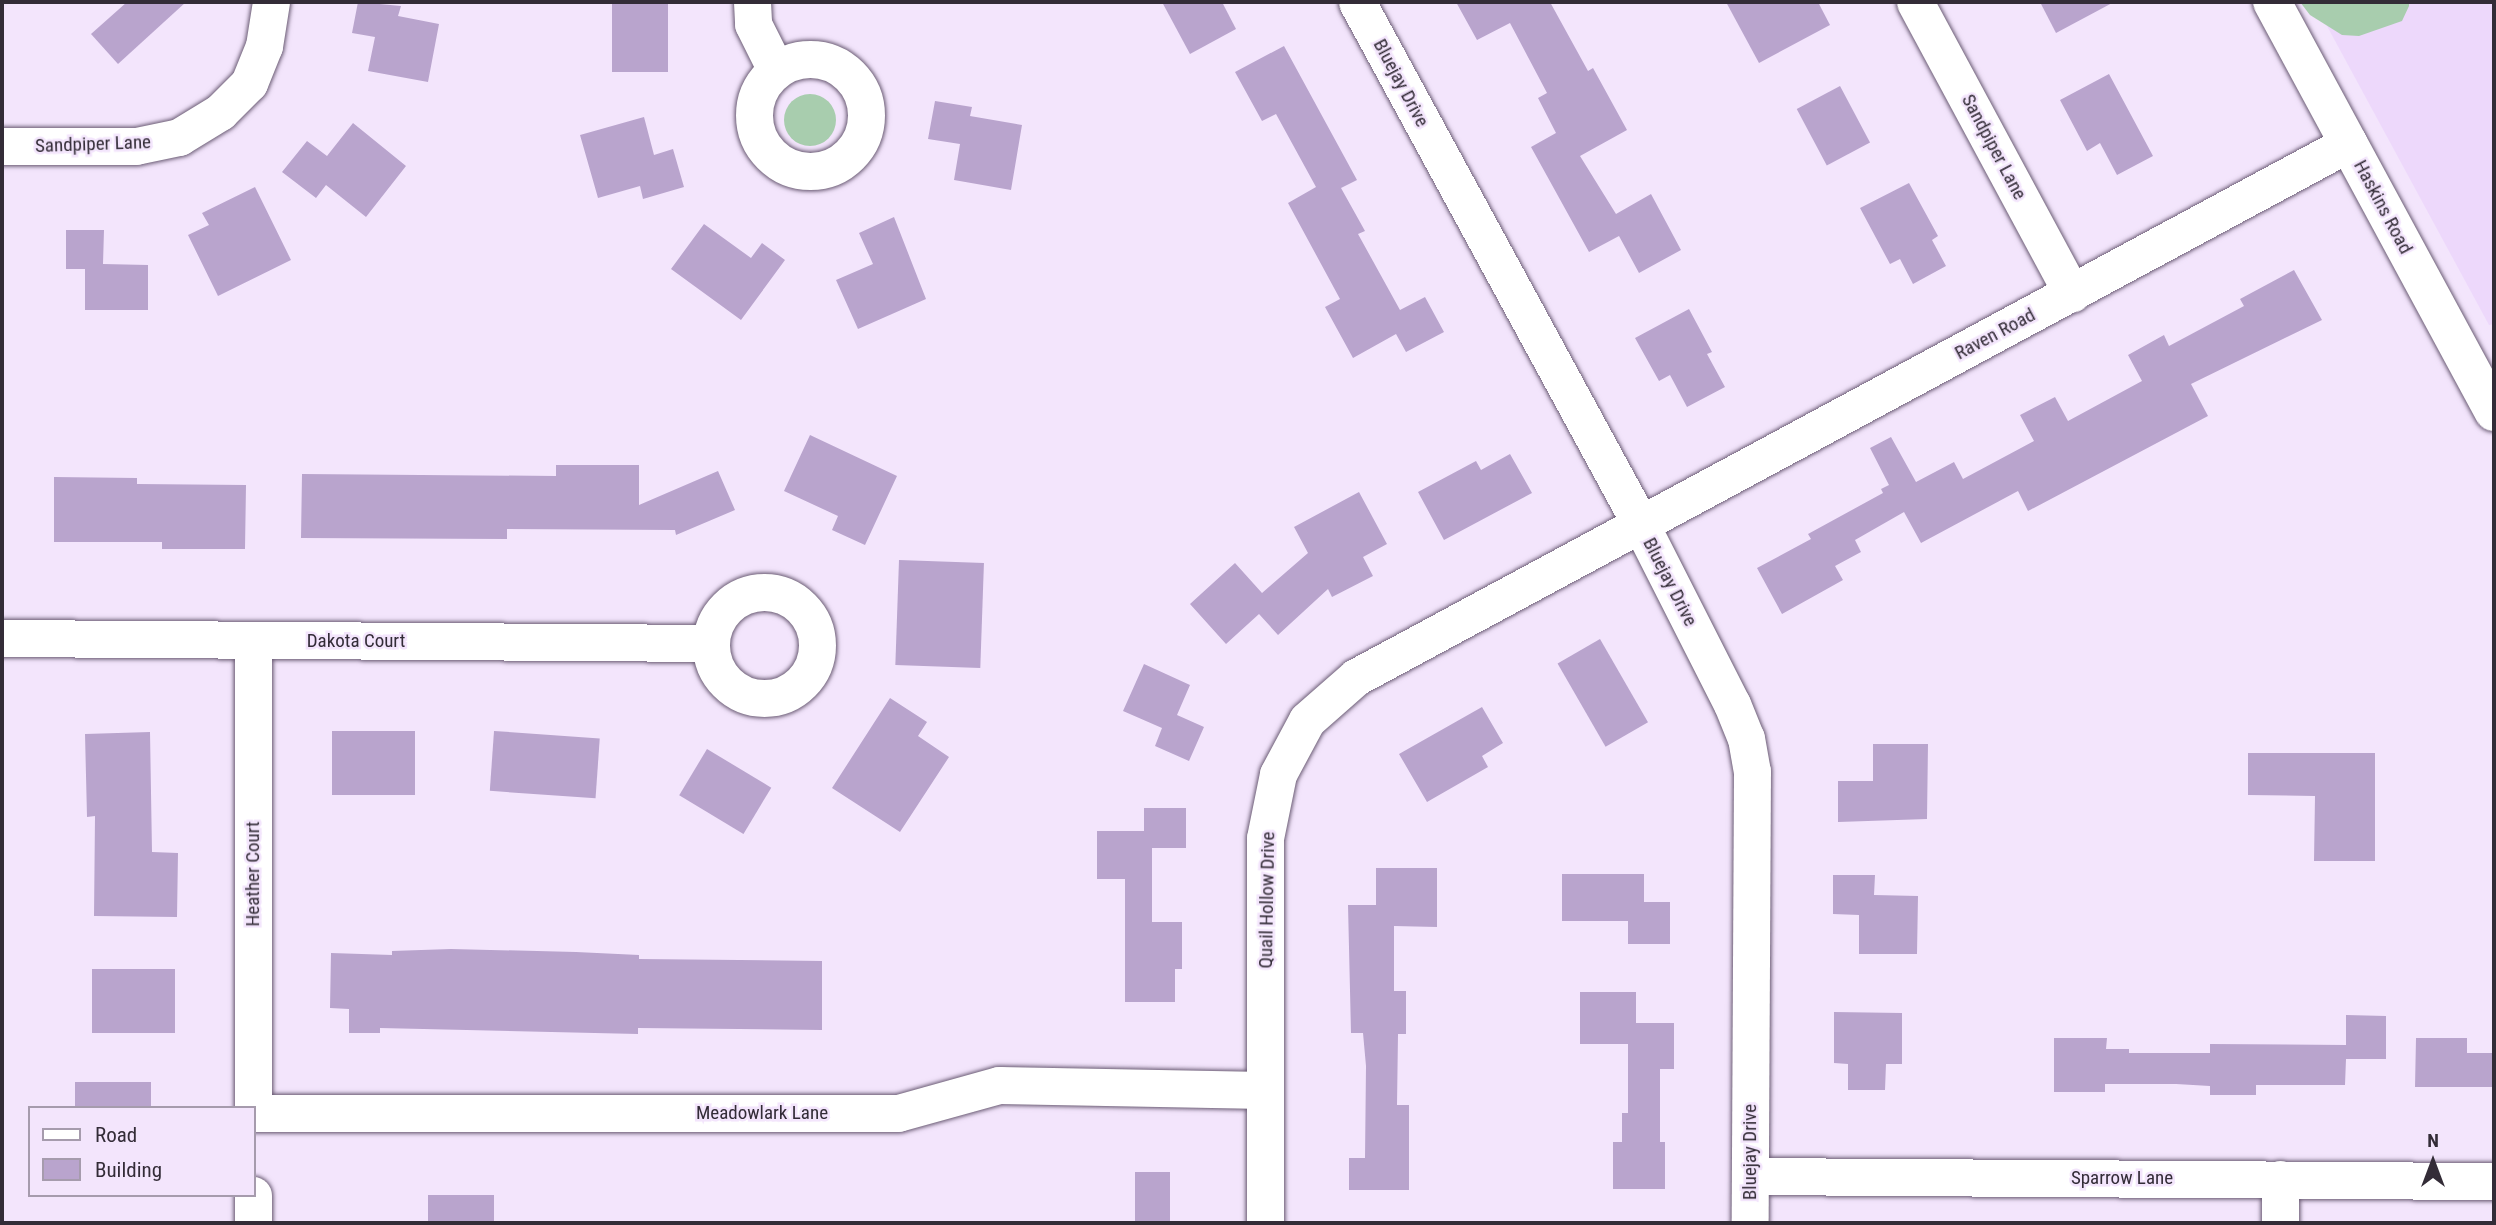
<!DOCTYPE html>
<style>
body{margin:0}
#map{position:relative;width:2496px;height:1225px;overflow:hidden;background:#f3e5fc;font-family:"Roboto Condensed",sans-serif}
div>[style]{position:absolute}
.built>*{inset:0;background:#edd8fb}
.green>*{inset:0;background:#a8cdae}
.round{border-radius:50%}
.building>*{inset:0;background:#b9a4cd;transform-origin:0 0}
.roads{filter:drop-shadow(0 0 2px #6b5c75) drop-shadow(0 0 2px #6b5c75)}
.street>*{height:37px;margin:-18.5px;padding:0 18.5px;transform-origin:18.5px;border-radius:18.5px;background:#fff}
.street>.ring{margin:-18.5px;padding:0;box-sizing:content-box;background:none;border:37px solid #fff;border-radius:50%}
.secondary>*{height:38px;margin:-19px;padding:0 19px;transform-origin:19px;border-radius:19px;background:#fff}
span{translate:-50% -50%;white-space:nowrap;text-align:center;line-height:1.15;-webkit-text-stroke:5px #f3e5fc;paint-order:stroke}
.street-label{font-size:19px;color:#332c37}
.frame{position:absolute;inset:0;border:4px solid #332c37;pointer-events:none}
.legend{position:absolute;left:28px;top:1106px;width:228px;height:91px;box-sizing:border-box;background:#f3e5fc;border:2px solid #a69bad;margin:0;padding:9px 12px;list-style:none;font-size:21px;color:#332c37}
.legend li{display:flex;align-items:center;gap:14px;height:35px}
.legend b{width:35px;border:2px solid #a69bad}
.north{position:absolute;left:2398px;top:1127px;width:70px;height:70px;-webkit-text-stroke:5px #f3e5fc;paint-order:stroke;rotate:0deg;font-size:19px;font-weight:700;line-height:28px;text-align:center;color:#332c37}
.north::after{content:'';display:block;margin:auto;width:24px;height:32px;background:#332c37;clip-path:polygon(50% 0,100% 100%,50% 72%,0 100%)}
</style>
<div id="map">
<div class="built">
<div style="clip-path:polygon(2314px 2px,2494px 2px,2494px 324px,2489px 325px)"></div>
</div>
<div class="green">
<div style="clip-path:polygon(2300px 2px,2409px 2px,2409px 6px,2402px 21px,2359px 36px,2342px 35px,2310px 15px)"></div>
<div class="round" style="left:784px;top:94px;width:52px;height:52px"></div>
</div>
<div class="building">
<div style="clip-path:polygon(127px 2px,186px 2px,118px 64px,91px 34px)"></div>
<div style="clip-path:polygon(358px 2px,401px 6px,398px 16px,439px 24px,428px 82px,368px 71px,375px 37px,352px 33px)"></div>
<div style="left:612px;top:2px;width:56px;height:70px"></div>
<div style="clip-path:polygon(1162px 2px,1222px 2px,1236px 29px,1190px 54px)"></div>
<div style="clip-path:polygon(1456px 2px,1550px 2px,1588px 71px,1593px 68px,1627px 130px,1580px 156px,1616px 214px,1651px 194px,1681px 250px,1639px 273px,1619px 236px,1589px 252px,1531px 147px,1556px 133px,1538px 98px,1547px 93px,1510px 23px,1477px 40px)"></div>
<div style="clip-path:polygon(1726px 2px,1818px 2px,1830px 25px,1759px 63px)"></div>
<div style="clip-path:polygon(2040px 2px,2114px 2px,2056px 33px)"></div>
<div style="clip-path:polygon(1284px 46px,1357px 180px,1341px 188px,1365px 231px,1358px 234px,1400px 310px,1425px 297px,1444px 332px,1406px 352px,1396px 334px,1353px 358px,1325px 307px,1340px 299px,1288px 203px,1316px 187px,1276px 114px,1262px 121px,1235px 72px)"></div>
<div style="clip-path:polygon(2109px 74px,2153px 156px,2117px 175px,2100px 143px,2087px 151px,2060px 100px)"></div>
<div style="left:1840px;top:86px;width:64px;height:49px;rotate:62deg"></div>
<div style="clip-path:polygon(935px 101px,972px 107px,970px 116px,1022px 125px,1011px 190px,954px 180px,960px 144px,928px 139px)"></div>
<div style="clip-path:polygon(644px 117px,654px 155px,673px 149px,684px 187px,643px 199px,640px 186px,598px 198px,580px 135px)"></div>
<div style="clip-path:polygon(353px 123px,406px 166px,366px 217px,326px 185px,316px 198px,282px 172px,307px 141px,327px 156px)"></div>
<div style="clip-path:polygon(1909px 183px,1938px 236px,1932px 240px,1946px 266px,1913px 284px,1900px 259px,1890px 264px,1860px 208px)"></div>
<div style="clip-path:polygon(255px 187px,291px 260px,218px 296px,188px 235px,209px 225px,202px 213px)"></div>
<div style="clip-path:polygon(894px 217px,926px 299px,858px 329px,836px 280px,873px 264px,859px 233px)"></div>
<div style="clip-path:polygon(704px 224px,751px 258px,762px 243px,785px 260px,741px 320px,671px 269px)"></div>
<div style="clip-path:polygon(66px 230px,104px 230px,103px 264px,148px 265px,148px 310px,85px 310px,85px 269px,66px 269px)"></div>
<div style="clip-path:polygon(2294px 270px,2322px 320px,2191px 384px,2208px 416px,2028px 511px,2018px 491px,1921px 543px,1904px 512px,1855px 540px,1861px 552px,1835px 566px,1843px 580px,1782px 614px,1757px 568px,1811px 539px,1808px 534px,1883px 493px,1881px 489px,1889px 485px,1870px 448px,1891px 437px,1916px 482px,1954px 462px,1963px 479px,2034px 441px,2020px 415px,2055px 397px,2068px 421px,2142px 381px,2128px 355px,2164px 335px,2169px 346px,2244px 306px,2240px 299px)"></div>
<div style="clip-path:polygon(1689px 309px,1712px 352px,1707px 354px,1725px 387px,1687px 407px,1670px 375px,1659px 381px,1635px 338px)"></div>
<div style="clip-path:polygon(810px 435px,897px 476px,865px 545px,832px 530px,838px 516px,784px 491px)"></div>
<div style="clip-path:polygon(1510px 454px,1532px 493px,1444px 540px,1418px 492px,1476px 461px,1481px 470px)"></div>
<div style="clip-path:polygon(556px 465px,639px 465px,639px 505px,718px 471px,735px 510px,676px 535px,675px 530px,507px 529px,507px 539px,301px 538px,302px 474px,556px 476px)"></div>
<div style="clip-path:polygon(54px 477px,137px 478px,137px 484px,246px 485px,245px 549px,162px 549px,162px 542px,54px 542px)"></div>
<div style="clip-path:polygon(1359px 492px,1387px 544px,1363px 557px,1373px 576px,1332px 597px,1328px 589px,1278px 635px,1259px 614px,1226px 644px,1190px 604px,1235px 563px,1262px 593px,1308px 553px,1294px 527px)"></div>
<div style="left:899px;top:560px;width:85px;height:105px;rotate:2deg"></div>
<div style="left:1600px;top:639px;width:96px;height:49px;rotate:60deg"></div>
<div style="clip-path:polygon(1144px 664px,1190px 685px,1177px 715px,1204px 727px,1189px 761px,1155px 746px,1162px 728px,1123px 711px)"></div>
<div style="clip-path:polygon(890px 698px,927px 722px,918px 736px,949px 757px,900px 832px,832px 788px)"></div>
<div style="clip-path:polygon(1482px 707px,1503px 743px,1482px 756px,1488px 767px,1427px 802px,1399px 754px)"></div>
<div style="left:332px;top:731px;width:83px;height:64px"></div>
<div style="left:494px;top:731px;width:106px;height:60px;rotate:4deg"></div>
<div style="clip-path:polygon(150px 732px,152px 852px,178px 853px,177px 917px,94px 916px,95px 816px,87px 817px,85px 734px)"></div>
<div style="clip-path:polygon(1873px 744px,1928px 744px,1927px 819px,1838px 822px,1838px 781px,1873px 781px)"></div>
<div style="left:707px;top:749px;width:75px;height:54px;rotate:31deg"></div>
<div style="clip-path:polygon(2248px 753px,2375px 753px,2375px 861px,2314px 861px,2315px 796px,2248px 795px)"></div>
<div style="clip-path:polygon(1144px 808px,1186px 808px,1186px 848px,1152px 848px,1152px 922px,1182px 922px,1182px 969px,1175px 969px,1175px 1002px,1125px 1002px,1125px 879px,1097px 879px,1097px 831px,1144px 831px)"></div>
<div style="clip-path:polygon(1376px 868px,1437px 868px,1437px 927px,1394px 926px,1394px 991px,1406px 991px,1406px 1034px,1398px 1034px,1397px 1105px,1409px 1105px,1409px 1190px,1349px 1190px,1349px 1158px,1365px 1158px,1366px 1066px,1363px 1033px,1351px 1033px,1348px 905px,1376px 905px)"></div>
<div style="clip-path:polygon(1562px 874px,1644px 874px,1644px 902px,1670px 902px,1670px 944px,1628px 944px,1628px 921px,1562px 921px)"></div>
<div style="clip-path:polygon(1833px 875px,1875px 875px,1874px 895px,1918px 896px,1917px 954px,1859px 954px,1859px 915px,1833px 914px)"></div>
<div style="clip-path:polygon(451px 949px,576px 952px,639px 955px,639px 959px,822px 961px,822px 1030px,638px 1028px,638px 1034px,380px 1028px,380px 1033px,349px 1033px,349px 1009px,330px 1008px,331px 953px,392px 955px,392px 951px)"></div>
<div style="left:92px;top:969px;width:83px;height:64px"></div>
<div style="clip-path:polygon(1580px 992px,1636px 992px,1636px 1023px,1674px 1023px,1674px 1069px,1660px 1069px,1660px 1142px,1665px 1142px,1665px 1189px,1613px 1189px,1613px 1142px,1622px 1142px,1622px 1113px,1628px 1113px,1628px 1044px,1580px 1044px)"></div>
<div style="clip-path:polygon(1834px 1012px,1902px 1013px,1902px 1064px,1886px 1064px,1885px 1090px,1848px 1090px,1848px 1064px,1834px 1063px)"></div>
<div style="clip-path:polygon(2346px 1015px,2386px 1016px,2386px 1059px,2346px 1059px,2345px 1085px,2256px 1085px,2256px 1095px,2210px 1095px,2210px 1086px,2176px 1084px,2105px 1084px,2105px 1092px,2054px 1092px,2054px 1038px,2107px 1038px,2106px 1049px,2129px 1049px,2129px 1053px,2210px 1053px,2210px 1044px,2346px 1045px)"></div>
<div style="clip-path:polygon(2416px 1038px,2467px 1038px,2467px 1053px,2494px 1053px,2494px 1087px,2415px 1087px)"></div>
<div style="left:151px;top:1082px;width:26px;height:76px;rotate:90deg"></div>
<div style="left:1135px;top:1172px;width:35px;height:51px"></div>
<div style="left:428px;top:1195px;width:66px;height:28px"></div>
</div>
<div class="roads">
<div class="street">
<div style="left:752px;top:2px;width:22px;rotate:87deg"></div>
<div style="left:753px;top:24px;width:51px;rotate:63.4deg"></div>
<div style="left:1357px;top:2px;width:595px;rotate:61.5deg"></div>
<div style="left:1641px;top:525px;width:201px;rotate:63.1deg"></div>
<div style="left:1732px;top:704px;width:37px;rotate:68deg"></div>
<div style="left:1746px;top:738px;width:34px;rotate:80deg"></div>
<div style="left:1752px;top:771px;width:452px;rotate:90.3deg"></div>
<div style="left:1915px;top:2px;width:331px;rotate:61.7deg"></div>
<div class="ring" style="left:754px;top:59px;width:75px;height:75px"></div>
<div style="left:2px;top:146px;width:134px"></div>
<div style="left:136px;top:146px;width:44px;rotate:-11.8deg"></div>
<div style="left:179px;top:137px;width:48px;rotate:-31.4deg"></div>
<div style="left:220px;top:112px;width:41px;rotate:-45deg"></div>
<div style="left:249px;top:83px;width:40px;rotate:-68deg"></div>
<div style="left:264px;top:46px;width:45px;rotate:-81deg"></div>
<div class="ring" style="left:711px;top:592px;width:69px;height:69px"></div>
<div style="left:2px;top:638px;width:709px;rotate:0.4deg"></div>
<div style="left:253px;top:640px;width:468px;rotate:90deg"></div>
<div style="left:254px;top:1113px;width:644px"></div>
<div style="left:898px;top:1113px;width:105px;rotate:-15.5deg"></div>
<div style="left:999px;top:1085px;width:266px;rotate:1.1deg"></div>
<div style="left:1750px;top:1176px;width:744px;rotate:0.39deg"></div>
<div style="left:2280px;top:1179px;width:44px;rotate:90deg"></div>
<div style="left:253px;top:1223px;width:28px;rotate:-90deg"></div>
<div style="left:1265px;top:1223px;width:385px;rotate:-90deg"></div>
<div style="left:1265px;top:838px;width:65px;rotate:-78.5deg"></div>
<div style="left:1278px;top:774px;width:61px;rotate:-61.8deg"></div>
<div style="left:1307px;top:720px;width:65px;rotate:-41.3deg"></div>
<div style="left:1356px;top:677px;width:1127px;rotate:-28.27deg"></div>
</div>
<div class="secondary">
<div style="left:2272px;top:2px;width:466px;rotate:61.6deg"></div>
</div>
</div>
<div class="street-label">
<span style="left:1401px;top:83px;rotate:62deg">Bluejay Drive</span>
<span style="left:93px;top:144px;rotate:-2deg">Sandpiper Lane</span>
<span style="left:1994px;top:147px;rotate:62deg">Sandpiper Lane</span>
<span style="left:2383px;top:207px;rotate:62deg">Haskins Road</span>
<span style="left:1995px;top:334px;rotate:-28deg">Raven Road</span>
<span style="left:1670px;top:582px;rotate:63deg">Bluejay Drive</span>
<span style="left:356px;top:641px">Dakota Court</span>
<span style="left:253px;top:874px;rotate:-90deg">Heather Court</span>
<span style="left:1267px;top:900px;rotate:-89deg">Quail Hollow Drive</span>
<span style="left:762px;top:1113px">Meadowlark Lane</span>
<span style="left:1750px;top:1152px;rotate:-90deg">Bluejay Drive</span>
<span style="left:2122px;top:1178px">Sparrow Lane</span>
</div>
<div class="frame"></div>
<ul class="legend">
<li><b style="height:9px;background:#fff"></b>Road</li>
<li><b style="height:19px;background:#b9a4cd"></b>Building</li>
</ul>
<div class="north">N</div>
</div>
